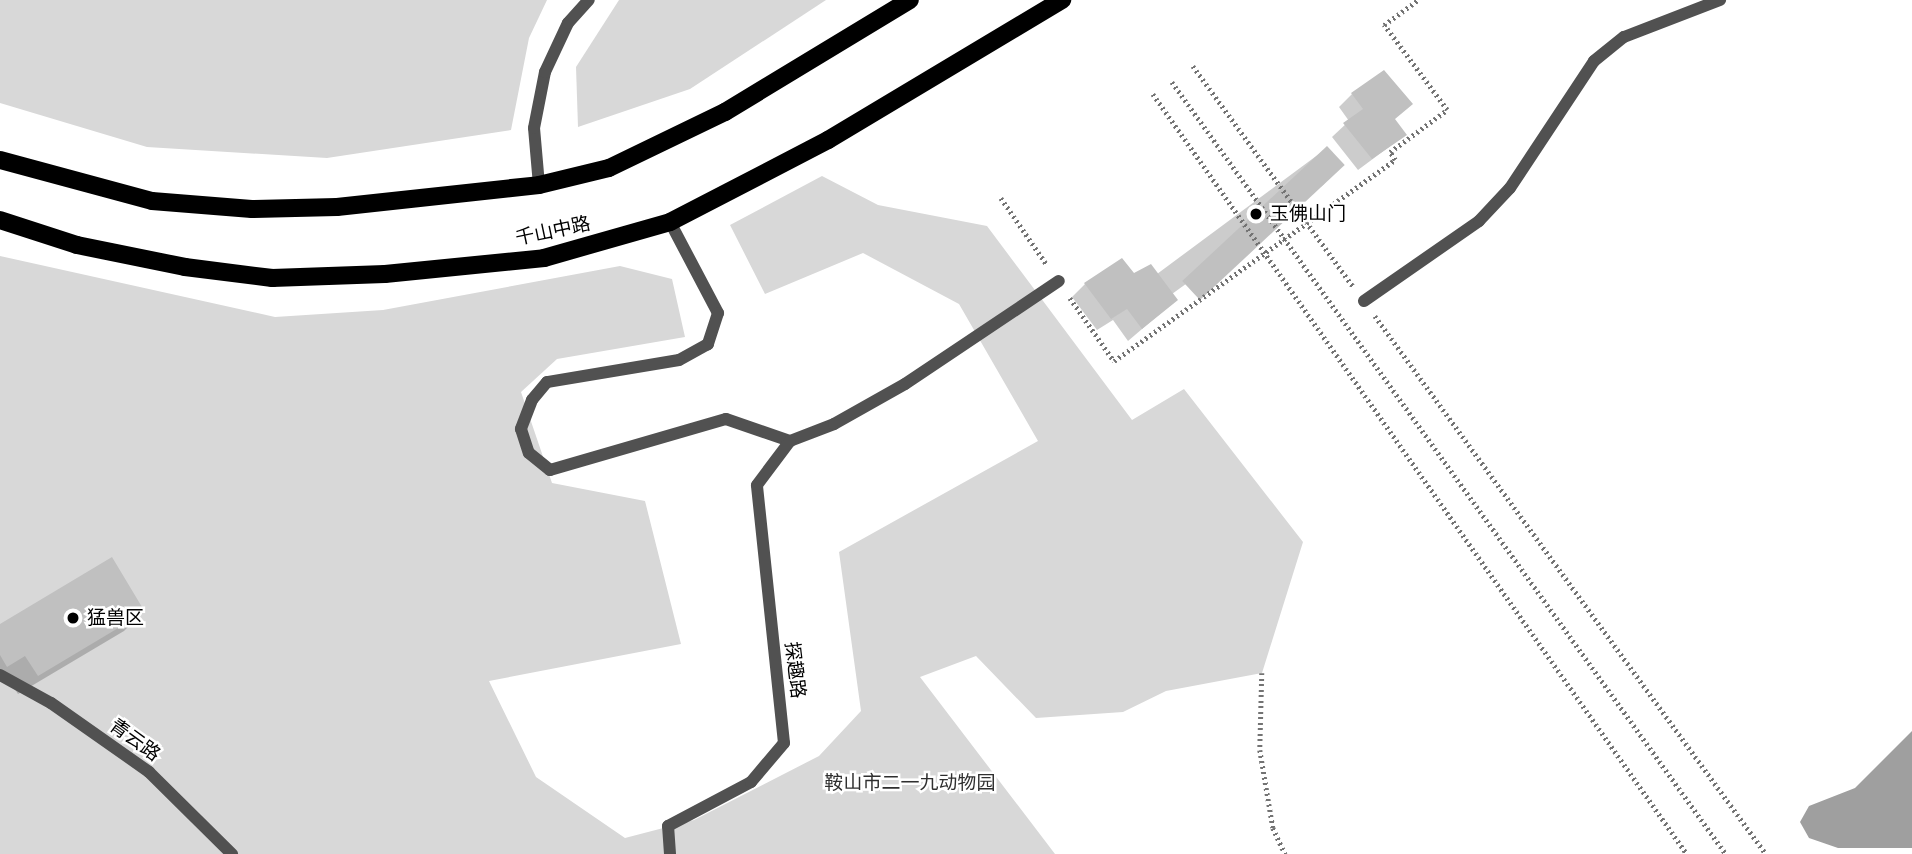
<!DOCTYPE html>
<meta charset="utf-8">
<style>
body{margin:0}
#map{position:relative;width:1912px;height:854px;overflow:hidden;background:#fff;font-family:"IBM Plex Sans","Noto Sans SC",sans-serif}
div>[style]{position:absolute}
.green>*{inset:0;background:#d8d8d8}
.water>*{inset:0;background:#9f9f9f}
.shadow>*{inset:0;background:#0003}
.building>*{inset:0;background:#c0c0c0;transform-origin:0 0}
.path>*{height:4.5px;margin-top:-2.25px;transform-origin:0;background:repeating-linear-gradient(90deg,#737373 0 2px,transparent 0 5.5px)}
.service>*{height:12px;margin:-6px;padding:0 6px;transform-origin:6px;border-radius:6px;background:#515151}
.primary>*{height:18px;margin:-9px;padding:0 9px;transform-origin:9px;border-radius:9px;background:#000}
.dots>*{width:19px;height:19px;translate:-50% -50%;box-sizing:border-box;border:4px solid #fff;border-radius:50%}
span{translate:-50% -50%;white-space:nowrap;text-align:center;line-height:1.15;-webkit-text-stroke:5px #fff;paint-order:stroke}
.poi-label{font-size:19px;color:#000}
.left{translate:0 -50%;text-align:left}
.street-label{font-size:19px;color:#000}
.park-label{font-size:19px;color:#2f2f2f}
</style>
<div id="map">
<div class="green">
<div style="clip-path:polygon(0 0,547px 0,529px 38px,511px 130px,327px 158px,147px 147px,0 103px)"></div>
<div style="clip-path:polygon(619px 0,826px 0,690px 89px,578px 127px,576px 67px)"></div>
<div style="clip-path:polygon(822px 176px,878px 205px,987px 226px,1132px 420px,1184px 389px,1303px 542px,1262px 673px,1166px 691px,1123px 712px,1036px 718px,976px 656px,920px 677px,1055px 854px,0 854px,0 256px,275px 317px,383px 310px,620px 266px,672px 279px,685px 337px,557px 359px,521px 392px,552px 483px,645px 501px,681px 644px,489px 681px,536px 777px,625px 838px,694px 820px,819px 756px,861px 711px,839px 552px,1038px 441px,959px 304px,863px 253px,765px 294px,730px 225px)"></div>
</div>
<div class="water">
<div style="clip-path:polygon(1912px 731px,1912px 848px,1838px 848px,1809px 838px,1800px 822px,1809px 806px,1855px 788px)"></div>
</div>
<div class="shadow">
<div style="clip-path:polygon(1352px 94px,1394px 120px,1405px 135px,1358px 170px,1332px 137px,1349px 121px,1339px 107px)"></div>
<div style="clip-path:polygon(1327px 148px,1342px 165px,1323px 185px,1172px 294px,1176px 300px,1128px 341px,1113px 320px,1097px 330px,1072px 297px,1085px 284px,1157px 274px)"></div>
<div style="clip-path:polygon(143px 612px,124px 631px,18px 694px,5px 674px,0 677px,0 626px)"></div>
</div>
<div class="building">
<div style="clip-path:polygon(1384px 70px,1413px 104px,1395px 119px,1407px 135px,1372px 159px,1343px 123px,1363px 109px,1351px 93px)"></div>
<div style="left:1327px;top:146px;width:26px;height:198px;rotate:47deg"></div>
<div style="clip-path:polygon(1122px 258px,1134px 273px,1151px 264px,1178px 300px,1142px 329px,1127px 309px,1111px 319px,1084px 283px)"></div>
<div style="clip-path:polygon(112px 557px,145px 612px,38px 676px,25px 656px,7px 667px,0 655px,0 624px)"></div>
</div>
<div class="path">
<div style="left:1193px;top:66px;width:272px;rotate:54deg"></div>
<div style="left:1172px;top:82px;width:950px;rotate:54.34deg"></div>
<div style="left:1153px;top:94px;width:929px;rotate:54.91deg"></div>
<div style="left:1001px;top:198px;width:81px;rotate:55.5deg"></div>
<div style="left:1070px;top:298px;width:77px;rotate:55.1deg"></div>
<div style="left:1114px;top:361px;width:345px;rotate:-35.6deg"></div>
<div style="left:1395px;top:160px;width:9px;rotate:-122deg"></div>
<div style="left:1390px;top:152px;width:71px;rotate:-36.4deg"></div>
<div style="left:1447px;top:110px;width:106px;rotate:-126.5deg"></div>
<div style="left:1384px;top:25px;width:42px;rotate:-36.3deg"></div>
<div style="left:1375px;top:316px;width:665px;rotate:53.99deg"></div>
<div style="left:1262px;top:673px;width:77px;rotate:91.5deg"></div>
<div style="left:1260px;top:750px;width:79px;rotate:80.5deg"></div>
<div style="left:1273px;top:828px;width:29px;rotate:65deg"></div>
</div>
<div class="service">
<div style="left:539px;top:185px;width:57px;rotate:-95deg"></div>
<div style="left:534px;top:128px;width:57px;rotate:-78.9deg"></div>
<div style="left:545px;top:72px;width:54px;rotate:-64.9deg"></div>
<div style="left:568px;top:23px;width:31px;rotate:-48deg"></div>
<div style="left:670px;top:222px;width:103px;rotate:62.2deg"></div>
<div style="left:718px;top:313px;width:33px;rotate:108deg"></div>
<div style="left:708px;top:344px;width:33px;rotate:151deg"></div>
<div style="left:679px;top:360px;width:134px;rotate:170.5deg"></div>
<div style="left:547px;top:382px;width:23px;rotate:130deg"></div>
<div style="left:532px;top:400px;width:31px;rotate:111deg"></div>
<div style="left:521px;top:429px;width:25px;rotate:72deg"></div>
<div style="left:529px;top:453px;width:27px;rotate:39deg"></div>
<div style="left:550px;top:470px;width:183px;rotate:-16.2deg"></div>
<div style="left:726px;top:419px;width:68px;rotate:19deg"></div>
<div style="left:790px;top:441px;width:47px;rotate:-21.1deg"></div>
<div style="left:834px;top:424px;width:81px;rotate:-29.4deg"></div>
<div style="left:905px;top:384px;width:185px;rotate:-33.8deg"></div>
<div style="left:1364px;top:301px;width:140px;rotate:-34.8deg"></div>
<div style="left:1479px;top:221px;width:45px;rotate:-46.8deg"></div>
<div style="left:1510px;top:188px;width:152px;rotate:-56.5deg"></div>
<div style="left:1594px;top:61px;width:38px;rotate:-39deg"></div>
<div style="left:1624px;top:37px;width:103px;rotate:-21.1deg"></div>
<div style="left:0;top:675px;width:58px;rotate:28.8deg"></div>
<div style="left:51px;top:703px;width:120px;rotate:35.1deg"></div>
<div style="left:149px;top:772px;width:117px;rotate:44.7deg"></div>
<div style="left:670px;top:854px;width:28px;rotate:-94deg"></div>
<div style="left:668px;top:826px;width:94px;rotate:-27.9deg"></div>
<div style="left:751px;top:782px;width:51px;rotate:-49.8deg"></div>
<div style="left:784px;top:743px;width:259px;rotate:-96deg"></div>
<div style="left:757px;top:485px;width:55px;rotate:-53.1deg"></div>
</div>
<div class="primary">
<div style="left:0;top:160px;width:157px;rotate:15.1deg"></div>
<div style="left:152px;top:201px;width:100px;rotate:4.6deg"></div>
<div style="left:252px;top:209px;width:85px;rotate:-1.3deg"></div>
<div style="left:337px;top:207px;width:203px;rotate:-6.2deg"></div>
<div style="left:539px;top:185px;width:72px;rotate:-13.7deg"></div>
<div style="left:609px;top:168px;width:129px;rotate:-25.8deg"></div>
<div style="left:725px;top:112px;width:216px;rotate:-31.2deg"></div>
<div style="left:0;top:220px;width:81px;rotate:18deg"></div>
<div style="left:77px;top:245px;width:110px;rotate:11.5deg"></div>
<div style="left:185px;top:267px;width:88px;rotate:7.2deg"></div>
<div style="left:272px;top:278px;width:113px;rotate:-2deg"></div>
<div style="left:385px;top:274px;width:160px;rotate:-5.7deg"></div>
<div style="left:544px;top:258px;width:131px;rotate:-15.9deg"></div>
<div style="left:670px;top:222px;width:178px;rotate:-27.4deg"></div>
<div style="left:828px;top:140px;width:273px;rotate:-30.9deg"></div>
</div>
<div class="dots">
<div style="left:1256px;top:214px;background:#000"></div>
<div style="left:73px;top:618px;background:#000"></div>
</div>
<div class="poi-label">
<span class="left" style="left:1270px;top:214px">玉佛山门</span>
<span class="left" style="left:87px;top:618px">猛兽区</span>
</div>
<div class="street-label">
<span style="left:553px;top:231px;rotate:-12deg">千山中路</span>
<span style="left:795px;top:670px;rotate:83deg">探趣路</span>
<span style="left:135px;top:740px;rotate:36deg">青云路</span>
</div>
<div class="park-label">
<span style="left:910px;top:783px">鞍山市二一九动物园</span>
</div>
</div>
